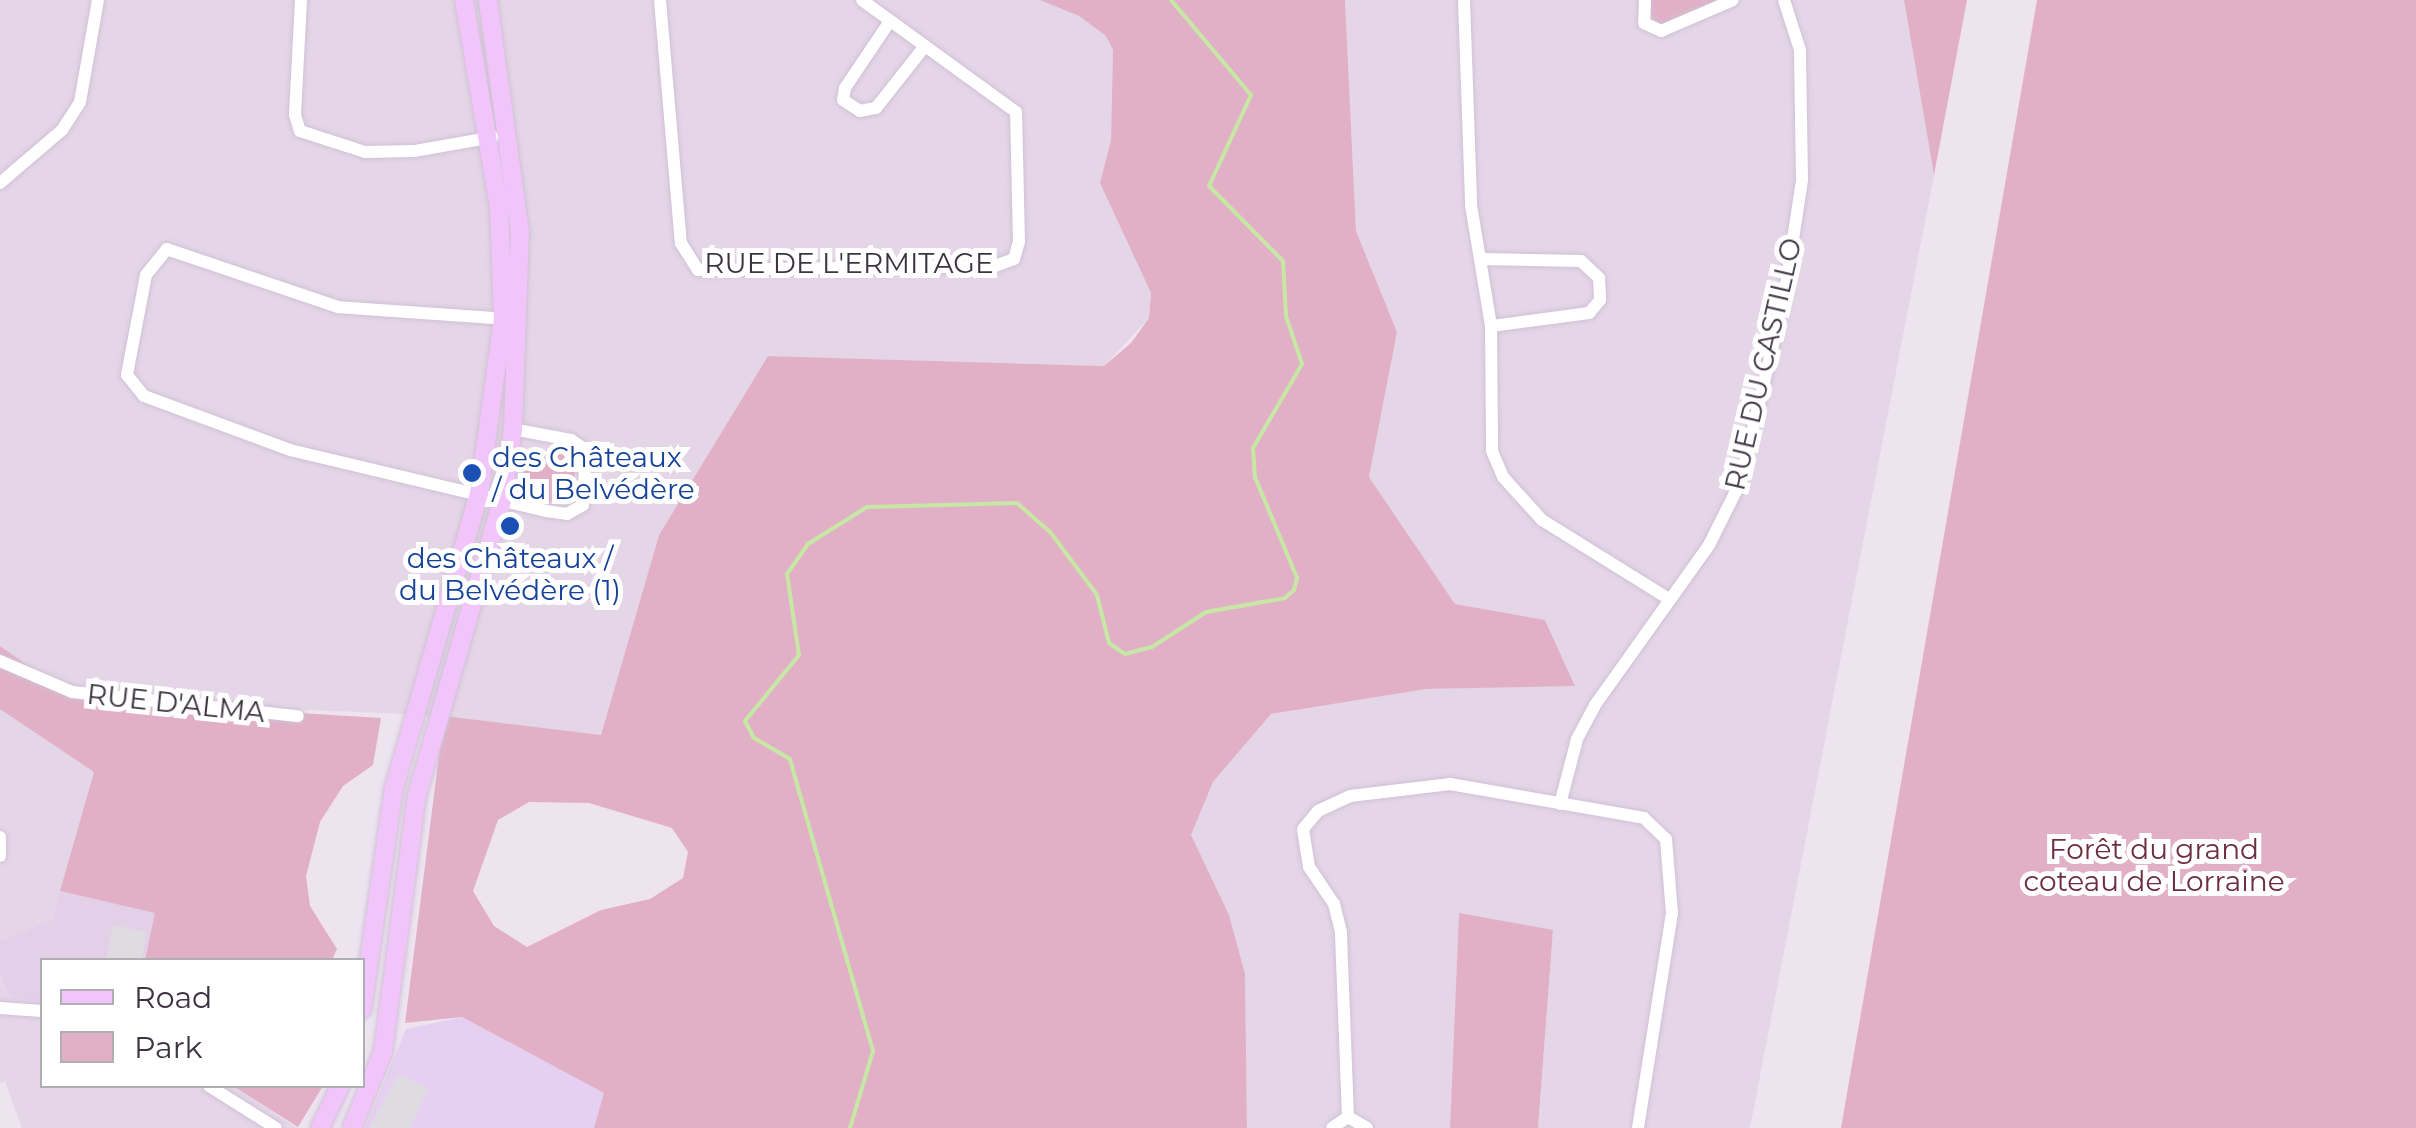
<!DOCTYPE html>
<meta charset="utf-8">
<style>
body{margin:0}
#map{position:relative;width:2416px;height:1128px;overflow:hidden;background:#ede4f0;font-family:Montserrat,sans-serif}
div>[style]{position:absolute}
.residential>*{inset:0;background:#e4d6e7}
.commercial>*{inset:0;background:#e6d0f1}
.education>*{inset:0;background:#e3cfe8}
.green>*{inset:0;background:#e1b0c7}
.round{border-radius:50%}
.parking>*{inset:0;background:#dfdce1}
.stream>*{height:4px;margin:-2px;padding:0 2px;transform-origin:2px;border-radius:2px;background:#c7e8a5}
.roads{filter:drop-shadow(0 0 2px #d0c1d5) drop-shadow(0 0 2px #d0c1d5)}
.street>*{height:12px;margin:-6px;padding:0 6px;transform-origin:6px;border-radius:6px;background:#fff}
.secondary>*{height:18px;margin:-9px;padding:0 9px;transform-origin:9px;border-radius:9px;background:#f1c5f9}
.dots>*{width:28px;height:28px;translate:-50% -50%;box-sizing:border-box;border:5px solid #fff;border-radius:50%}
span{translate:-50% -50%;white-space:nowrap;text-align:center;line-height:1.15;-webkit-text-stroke:10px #fff;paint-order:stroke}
.street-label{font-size:28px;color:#3d3441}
.transit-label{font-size:28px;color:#164399}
.left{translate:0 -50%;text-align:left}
.park-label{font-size:28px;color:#6d2e40}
.legend{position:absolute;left:40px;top:958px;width:325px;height:130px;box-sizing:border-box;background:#fff;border:2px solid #b1aeb3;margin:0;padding:12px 18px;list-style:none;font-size:30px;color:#3d3441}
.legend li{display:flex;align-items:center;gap:20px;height:50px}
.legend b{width:50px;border:2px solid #b1aeb3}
</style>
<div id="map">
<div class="residential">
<div style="clip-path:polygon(0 0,1040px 0,1079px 16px,1106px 36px,1113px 50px,1111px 140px,1100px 183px,1151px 293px,1149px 318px,1104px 366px,768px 356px,659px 535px,601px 735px,408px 714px,115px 702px,61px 689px,0 646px)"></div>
<div style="clip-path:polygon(1345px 0,1904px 0,1934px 175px,1750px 1128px,1538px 1128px,1553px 931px,1459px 914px,1450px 1128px,1247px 1128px,1245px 974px,1191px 835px,1213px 782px,1271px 714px,1426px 689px,1575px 685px,1545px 620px,1455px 604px,1369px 477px,1397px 332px,1356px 231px)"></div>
<div style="clip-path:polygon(0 708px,95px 772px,53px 919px,0 941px)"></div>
<div style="clip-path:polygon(0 975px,10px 996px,42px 1003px,42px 1086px,233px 1086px,297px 1128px,22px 1128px,5px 1082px,0 1083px)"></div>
</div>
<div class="commercial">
<div style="clip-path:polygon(462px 1017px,605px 1093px,594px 1128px,365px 1128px,406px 1029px)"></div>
</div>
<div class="education">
<div style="clip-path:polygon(60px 891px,156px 913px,145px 960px,42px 960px,42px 1003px,10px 996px,0 975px,0 941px,53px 919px)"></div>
</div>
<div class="green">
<div style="clip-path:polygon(evenodd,1040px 0,1345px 0,1356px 231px,1397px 332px,1369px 477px,1455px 604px,1545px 620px,1575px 686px,1426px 689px,1271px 714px,1213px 782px,1191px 835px,1229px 915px,1245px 974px,1247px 1128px,594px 1128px,604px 1093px,462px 1017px,405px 1023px,444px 716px,601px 735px,659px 535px,768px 356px,1104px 366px,1131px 343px,1149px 318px,1151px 293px,1100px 183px,1111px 140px,1113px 50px,1106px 36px,1079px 16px,1040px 0,529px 802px,589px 803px,672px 828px,688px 852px,683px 878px,650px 899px,601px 910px,527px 947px,494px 926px,473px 891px,498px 820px,529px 802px)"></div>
<div style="clip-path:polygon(1645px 0,1733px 0,1675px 27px,1644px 23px)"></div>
<div style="clip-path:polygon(1904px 0,1967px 0,1934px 175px)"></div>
<div style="clip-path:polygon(2037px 0,2416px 0,2416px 1128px,1841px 1128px)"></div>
<div class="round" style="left:523px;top:450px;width:52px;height:52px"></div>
<div style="clip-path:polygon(0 646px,61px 689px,115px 702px,381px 718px,373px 765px,343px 786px,320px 822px,306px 876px,310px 906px,337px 949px,332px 960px,145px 960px,155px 913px,60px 891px,94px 772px,0 709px)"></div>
<div style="clip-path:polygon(1459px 913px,1553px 930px,1538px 1128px,1450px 1128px)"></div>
<div style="clip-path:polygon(233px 1086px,323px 1086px,298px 1127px)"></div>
</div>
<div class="parking">
<div style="clip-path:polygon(113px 925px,147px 932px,141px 960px,106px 960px)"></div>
<div style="clip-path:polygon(399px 1074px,428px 1088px,410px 1128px,369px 1128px)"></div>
</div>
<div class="stream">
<div style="left:850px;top:1128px;width:80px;rotate:-73.4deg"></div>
<div style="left:873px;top:1051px;width:304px;rotate:-105.9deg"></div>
<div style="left:790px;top:759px;width:42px;rotate:-149.7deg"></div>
<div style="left:754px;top:738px;width:19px;rotate:-118deg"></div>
<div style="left:745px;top:721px;width:85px;rotate:-50.7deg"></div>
<div style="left:799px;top:655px;width:82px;rotate:-98.4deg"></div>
<div style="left:787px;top:574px;width:37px;rotate:-55deg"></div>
<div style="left:808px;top:544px;width:70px;rotate:-32.1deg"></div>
<div style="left:867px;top:507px;width:150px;rotate:-1.5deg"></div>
<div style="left:1017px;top:503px;width:45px;rotate:41.4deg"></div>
<div style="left:1051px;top:533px;width:77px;rotate:53.4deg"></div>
<div style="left:1097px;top:595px;width:49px;rotate:76deg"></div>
<div style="left:1109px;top:643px;width:19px;rotate:35deg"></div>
<div style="left:1125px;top:654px;width:28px;rotate:-15deg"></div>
<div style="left:1152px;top:647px;width:64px;rotate:-32.9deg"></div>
<div style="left:1206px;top:612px;width:80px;rotate:-10deg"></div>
<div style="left:1285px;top:598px;width:12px;rotate:-42deg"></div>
<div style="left:1294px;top:590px;width:12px;rotate:-76deg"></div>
<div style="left:1297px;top:578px;width:109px;rotate:-112.6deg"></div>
<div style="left:1255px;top:477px;width:29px;rotate:-94deg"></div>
<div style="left:1253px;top:448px;width:97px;rotate:-59.7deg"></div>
<div style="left:1302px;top:364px;width:51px;rotate:-108.4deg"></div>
<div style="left:1286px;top:316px;width:55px;rotate:-93.1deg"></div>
<div style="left:1283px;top:261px;width:105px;rotate:-134.6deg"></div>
<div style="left:1209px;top:186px;width:100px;rotate:-65.2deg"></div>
<div style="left:1251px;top:95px;width:124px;rotate:-130.1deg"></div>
</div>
<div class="roads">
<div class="street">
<div style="left:301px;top:0;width:115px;rotate:93deg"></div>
<div style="left:295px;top:115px;width:17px;rotate:73deg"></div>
<div style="left:300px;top:131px;width:68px;rotate:17.9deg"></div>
<div style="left:365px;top:152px;width:49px;rotate:-1.2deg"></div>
<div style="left:414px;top:151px;width:80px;rotate:-10deg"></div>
<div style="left:660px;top:0;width:244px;rotate:85.1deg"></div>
<div style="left:681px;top:243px;width:32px;rotate:58deg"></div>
<div style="left:698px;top:270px;width:297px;rotate:-0.8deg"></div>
<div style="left:995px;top:266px;width:20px;rotate:-20deg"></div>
<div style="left:1014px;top:259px;width:18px;rotate:-74deg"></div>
<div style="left:1019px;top:242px;width:130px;rotate:-91.3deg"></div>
<div style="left:1016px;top:112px;width:190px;rotate:-144deg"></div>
<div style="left:1464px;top:0;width:205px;rotate:88deg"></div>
<div style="left:1471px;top:205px;width:123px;rotate:80.6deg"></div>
<div style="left:1491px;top:326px;width:125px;rotate:89.5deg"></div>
<div style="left:1492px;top:451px;width:28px;rotate:67deg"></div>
<div style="left:1503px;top:477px;width:58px;rotate:47.8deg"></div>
<div style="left:1542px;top:520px;width:150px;rotate:31.9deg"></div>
<div style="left:1645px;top:0;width:23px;rotate:92deg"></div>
<div style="left:1644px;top:23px;width:19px;rotate:25deg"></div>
<div style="left:1661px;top:31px;width:78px;rotate:-23.3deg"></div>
<div style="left:890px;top:21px;width:81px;rotate:123.9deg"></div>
<div style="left:845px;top:88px;width:12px;rotate:99deg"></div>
<div style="left:843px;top:100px;width:20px;rotate:33deg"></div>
<div style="left:860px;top:111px;width:16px;rotate:-11deg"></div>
<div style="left:876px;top:108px;width:79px;rotate:-51.7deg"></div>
<div style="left:0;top:183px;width:82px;rotate:-40.5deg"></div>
<div style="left:62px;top:130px;width:33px;rotate:-57deg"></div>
<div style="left:80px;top:102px;width:104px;rotate:-80deg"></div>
<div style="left:1482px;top:259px;width:99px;rotate:1.2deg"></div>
<div style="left:1581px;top:261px;width:25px;rotate:43deg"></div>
<div style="left:1599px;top:278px;width:22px;rotate:87deg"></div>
<div style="left:1600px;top:300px;width:17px;rotate:130deg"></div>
<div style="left:1589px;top:313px;width:99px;rotate:172.4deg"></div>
<div style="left:509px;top:319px;width:171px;rotate:-176deg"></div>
<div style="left:338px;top:307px;width:181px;rotate:-161.3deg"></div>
<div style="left:167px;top:249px;width:33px;rotate:129deg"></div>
<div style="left:146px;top:275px;width:102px;rotate:100.8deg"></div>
<div style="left:127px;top:375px;width:27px;rotate:51deg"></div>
<div style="left:144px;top:396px;width:156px;rotate:20.3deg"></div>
<div style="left:290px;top:450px;width:263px;rotate:13.4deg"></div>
<div style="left:546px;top:511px;width:21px;rotate:8deg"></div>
<div style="left:567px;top:514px;width:18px;rotate:-29deg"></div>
<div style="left:583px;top:505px;width:55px;rotate:-86.9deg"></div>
<div style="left:586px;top:450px;width:18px;rotate:-146deg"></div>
<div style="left:571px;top:440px;width:59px;rotate:-169.3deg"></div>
<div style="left:0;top:661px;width:78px;rotate:23.3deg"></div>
<div style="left:72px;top:692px;width:227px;rotate:6.1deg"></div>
<div style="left:1560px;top:804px;width:67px;rotate:-75.3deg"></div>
<div style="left:1577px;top:739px;width:38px;rotate:-62deg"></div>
<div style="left:1595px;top:705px;width:196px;rotate:-54.5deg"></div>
<div style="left:1709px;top:545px;width:69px;rotate:-63.4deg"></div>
<div style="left:1740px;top:483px;width:190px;rotate:-76.6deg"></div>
<div style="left:1784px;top:298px;width:119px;rotate:-81.3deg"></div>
<div style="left:1802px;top:180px;width:130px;rotate:-90.9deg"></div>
<div style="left:1800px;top:50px;width:52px;rotate:-107.7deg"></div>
<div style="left:0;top:837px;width:19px;rotate:90deg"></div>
<div style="left:0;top:1008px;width:42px;rotate:4.1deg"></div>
<div style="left:209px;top:1086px;width:79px;rotate:32.1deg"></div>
<div style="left:1348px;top:1117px;width:185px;rotate:-92.2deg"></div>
<div style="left:1341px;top:932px;width:29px;rotate:-104deg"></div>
<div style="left:1334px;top:904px;width:45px;rotate:-124deg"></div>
<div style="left:1309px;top:867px;width:38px;rotate:-99deg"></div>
<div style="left:1303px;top:829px;width:23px;rotate:-50deg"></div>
<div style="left:1318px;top:811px;width:35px;rotate:-25deg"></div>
<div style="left:1350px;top:796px;width:101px;rotate:-6.8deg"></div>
<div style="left:1450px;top:784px;width:197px;rotate:9.9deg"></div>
<div style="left:1644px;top:818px;width:30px;rotate:44deg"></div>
<div style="left:1666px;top:839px;width:74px;rotate:85.4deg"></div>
<div style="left:1672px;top:913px;width:218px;rotate:99deg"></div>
<div style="left:1332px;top:1128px;width:19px;rotate:-35deg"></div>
<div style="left:1348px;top:1117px;width:22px;rotate:30deg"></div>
</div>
<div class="secondary">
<div style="left:362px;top:1009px;width:223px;rotate:-81.8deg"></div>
<div style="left:394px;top:788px;width:306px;rotate:-73.9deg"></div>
<div style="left:479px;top:494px;width:177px;rotate:-82.2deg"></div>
<div style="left:503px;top:319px;width:112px;rotate:-92deg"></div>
<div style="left:499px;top:207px;width:210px;rotate:-99.6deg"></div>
<div style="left:320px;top:1128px;width:47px;rotate:-64.5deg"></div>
<div style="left:352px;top:1128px;width:82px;rotate:-67.8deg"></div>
<div style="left:383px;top:1052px;width:259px;rotate:-82.5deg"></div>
<div style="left:417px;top:795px;width:307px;rotate:-73.9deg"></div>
<div style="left:502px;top:500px;width:72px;rotate:-81.2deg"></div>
<div style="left:513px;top:429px;width:197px;rotate:-88deg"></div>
<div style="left:520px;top:232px;width:234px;rotate:-97.9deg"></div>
</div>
</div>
<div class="dots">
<div style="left:472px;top:473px;background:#1a4fb4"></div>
<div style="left:510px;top:526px;background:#1a4fb4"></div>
</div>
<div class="street-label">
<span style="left:849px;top:263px">RUE DE L'ERMITAGE</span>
<span style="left:1763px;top:364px;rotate:-77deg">RUE DU CASTILLO</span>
<span style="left:176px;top:703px;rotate:6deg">RUE D'ALMA</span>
</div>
<div class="transit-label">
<span class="left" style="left:492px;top:473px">des Châteaux<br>/ du Belvédère</span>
<span style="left:510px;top:574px">des Châteaux /<br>du Belvédère (1)</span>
</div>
<div class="park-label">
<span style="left:2154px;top:865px">Forêt du grand<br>coteau de Lorraine</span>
</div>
<ul class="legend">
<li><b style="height:12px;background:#f1c5f9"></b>Road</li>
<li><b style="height:28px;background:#e1b0c7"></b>Park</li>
</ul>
</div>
